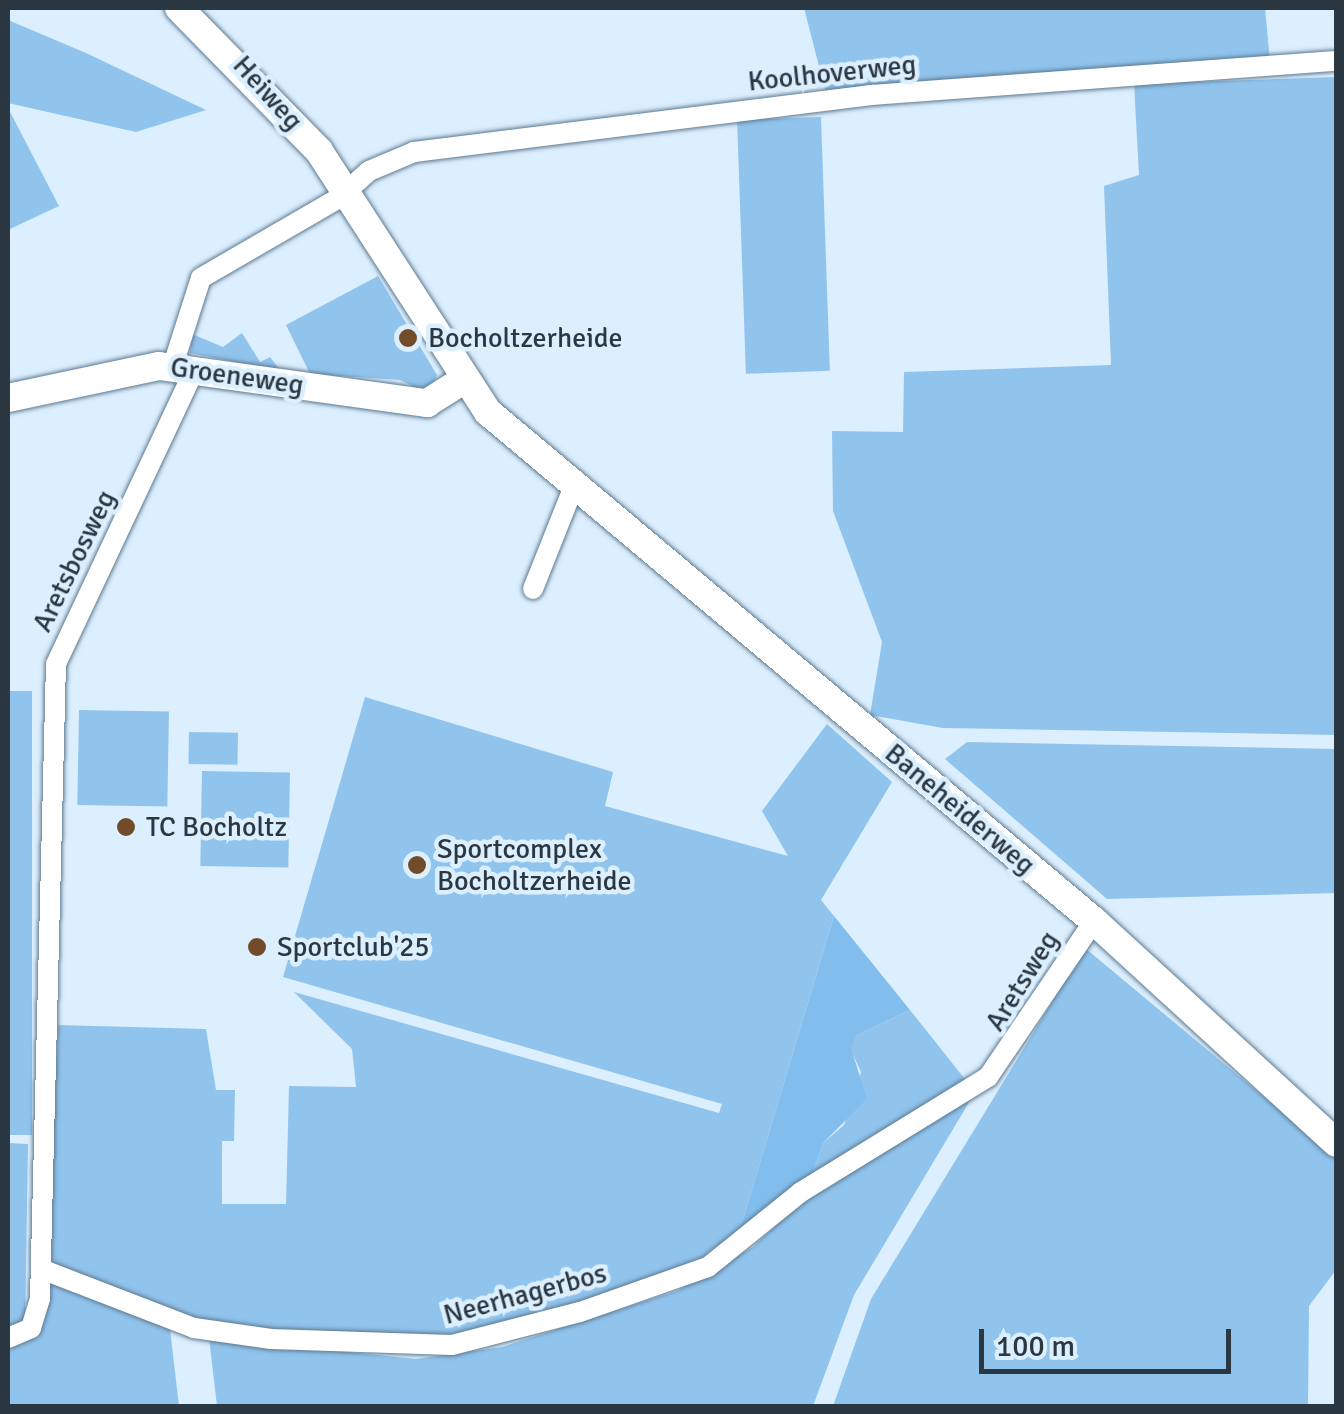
<!DOCTYPE html>
<style>
body{margin:0}
#map{position:relative;width:1344px;height:1414px;overflow:hidden;background:#dceffe;font-family:Signika,sans-serif}
div>[style]{position:absolute}
.green>*{inset:0;background:#91c4ed;transform-origin:0 0}
.forest>*{inset:0;background:#82beed}
.roads{filter:drop-shadow(0 0 2px #5d7990) drop-shadow(0 0 2px #5d7990)}
.street>*{height:20px;margin:-10px;padding:0 10px;transform-origin:10px;border-radius:10px;background:#fff}
.secondary>*{height:28px;margin:-14px;padding:0 14px;transform-origin:14px;border-radius:14px;background:#fff}
.dots>*{width:28px;height:28px;translate:-50% -50%;box-sizing:border-box;border:5px solid #dceffe;border-radius:50%}
span{translate:-50% -50%;white-space:nowrap;text-align:center;line-height:1.15;-webkit-text-stroke:9px #dceffe;paint-order:stroke}
.street-label{font-size:28px;color:#2b3741}
.poi-label{font-size:28px;color:#2b3741}
.left{translate:0 -50%;text-align:left}
.frame{position:absolute;inset:0;border:10px solid #2b3741;pointer-events:none}
.scale{position:absolute;left:979px;top:1329px;width:252px;height:45px;box-sizing:border-box;border:5px solid #2b3741;border-top:0;padding-left:12px;font-size:30px;line-height:35px;white-space:nowrap;color:#2b3741;-webkit-text-stroke:8px #dceffe;paint-order:stroke}
</style>
<div id="map">
<div class="green">
<div style="clip-path:polygon(804px 8px,1265px 8px,1270px 61px,827px 97px)"></div>
<div style="clip-path:polygon(8px 20px,86px 53px,206px 110px,136px 132px,8px 103px)"></div>
<div style="clip-path:polygon(1336px 77px,1336px 735px,943px 728px,870px 715px,882px 642px,833px 511px,832px 431px,903px 432px,904px 372px,1111px 365px,1104px 186px,1139px 175px,1134px 84px)"></div>
<div style="clip-path:polygon(8px 108px,59px 206px,8px 230px)"></div>
<div style="left:821px;top:117px;width:254px;height:84px;rotate:88deg"></div>
<div style="clip-path:polygon(378px 276px,437px 375px,429px 394px,400px 380px,310px 374px,286px 325px)"></div>
<div style="clip-path:polygon(242px 333px,260px 362px,270px 357px,281px 371px,190px 353px,192px 334px,223px 347px)"></div>
<div style="left:8px;top:691px;width:24px;height:444px"></div>
<div style="clip-path:polygon(365px 697px,613px 772px,605px 806px,788px 856px,762px 811px,827px 724px,892px 782px,821px 900px,834px 916px,736px 1243px,706px 1263px,460px 1340px,213px 1326px,56px 1267px,48px 1253px,58px 1025px,206px 1029px,216px 1090px,235px 1090px,234px 1141px,222px 1141px,222px 1204px,286px 1204px,289px 1086px,356px 1087px,352px 1049px,294px 992px,719px 1113px,722px 1104px,283px 977px)"></div>
<div style="left:79px;top:710px;width:90px;height:95px;rotate:1deg"></div>
<div style="left:189px;top:732px;width:49px;height:32px;rotate:1deg"></div>
<div style="clip-path:polygon(967px 742px,1336px 749px,1336px 893px,1107px 899px,945px 759px)"></div>
<div style="left:202px;top:771px;width:88px;height:95px;rotate:1deg"></div>
<div style="clip-path:polygon(1085px 948px,1336px 1157px,1336px 1270px,1309px 1306px,1308px 1406px,833px 1406px,871px 1299px)"></div>
<div style="clip-path:polygon(910px 1010px,968px 1083px,811px 1177px,823px 1143px,844px 1125px,861px 1072px,850px 1048px,857px 1035px)"></div>
<div style="clip-path:polygon(974px 1094px,854px 1295px,813px 1406px,217px 1406px,209px 1338px,416px 1359px,502px 1347px,677px 1291px,753px 1247px,809px 1194px)"></div>
<div style="clip-path:polygon(8px 1143px,28px 1144px,25px 1325px,8px 1325px)"></div>
<div style="clip-path:polygon(51px 1282px,170px 1329px,179px 1406px,8px 1406px,8px 1343px,38px 1337px)"></div>
</div>
<div class="forest">
<div style="clip-path:polygon(834px 916px,910px 1010px,857px 1035px,851px 1048px,867px 1099px,823px 1143px,811px 1177px,736px 1243px)"></div>
</div>
<div class="roads">
<div class="street">
<div style="left:173px;top:365px;width:91px;rotate:-72.2deg"></div>
<div style="left:201px;top:278px;width:160px;rotate:-30.1deg"></div>
<div style="left:339px;top:198px;width:40px;rotate:-42deg"></div>
<div style="left:369px;top:171px;width:49px;rotate:-22.9deg"></div>
<div style="left:414px;top:152px;width:461px;rotate:-7.1deg"></div>
<div style="left:871px;top:95px;width:466px;rotate:-4.2deg"></div>
<div style="left:533px;top:589px;width:111px;rotate:-68.3deg"></div>
<div style="left:41px;top:1269px;width:164px;rotate:21.1deg"></div>
<div style="left:194px;top:1328px;width:78px;rotate:8.1deg"></div>
<div style="left:271px;top:1339px;width:181px;rotate:1.9deg"></div>
<div style="left:452px;top:1345px;width:132px;rotate:-14.5deg"></div>
<div style="left:580px;top:1312px;width:136px;rotate:-19.4deg"></div>
<div style="left:708px;top:1267px;width:119px;rotate:-38.9deg"></div>
<div style="left:801px;top:1192px;width:220px;rotate:-31.6deg"></div>
<div style="left:988px;top:1077px;width:189px;rotate:-55.8deg"></div>
<div style="left:8px;top:1338px;width:25px;rotate:-23deg"></div>
<div style="left:31px;top:1328px;width:30px;rotate:-73deg"></div>
<div style="left:40px;top:1299px;width:635px;rotate:-88.56deg"></div>
<div style="left:56px;top:664px;width:326px;rotate:-64.8deg"></div>
</div>
<div class="secondary">
<div style="left:179px;top:8px;width:200px;rotate:45.6deg"></div>
<div style="left:319px;top:151px;width:311px;rotate:57.1deg"></div>
<div style="left:488px;top:412px;width:791px;rotate:40.03deg"></div>
<div style="left:1094px;top:921px;width:328px;rotate:42.5deg"></div>
<div style="left:8px;top:398px;width:154px;rotate:-12deg"></div>
<div style="left:159px;top:366px;width:271px;rotate:7.9deg"></div>
<div style="left:427px;top:403px;width:41px;rotate:-32.2deg"></div>
</div>
</div>
<div class="dots">
<div style="left:408px;top:338px;background:#724c28"></div>
<div style="left:126px;top:827px;background:#724c28"></div>
<div style="left:417px;top:865px;background:#724c28"></div>
<div style="left:257px;top:947px;background:#724c28"></div>
</div>
<div class="street-label">
<span style="left:832px;top:73px;rotate:-6deg">Koolhoverweg</span>
<span style="left:268px;top:93px;rotate:48deg">Heiweg</span>
<span style="left:237px;top:376px;rotate:8deg">Groeneweg</span>
<span style="left:74px;top:561px;rotate:-64deg">Aretsbosweg</span>
<span style="left:960px;top:809px;rotate:40deg">Baneheiderweg</span>
<span style="left:1022px;top:981px;rotate:-58deg">Aretsweg</span>
<span style="left:525px;top:1294px;rotate:-15deg">Neerhagerbos</span>
</div>
<div class="poi-label">
<span class="left" style="left:428px;top:338px">Bocholtzerheide</span>
<span class="left" style="left:146px;top:827px">TC Bocholtz</span>
<span class="left" style="left:437px;top:865px">Sportcomplex<br>Bocholtzerheide</span>
<span class="left" style="left:277px;top:947px">Sportclub'25</span>
</div>
<div class="frame"></div>
<div class="scale">100 m</div>
</div>
